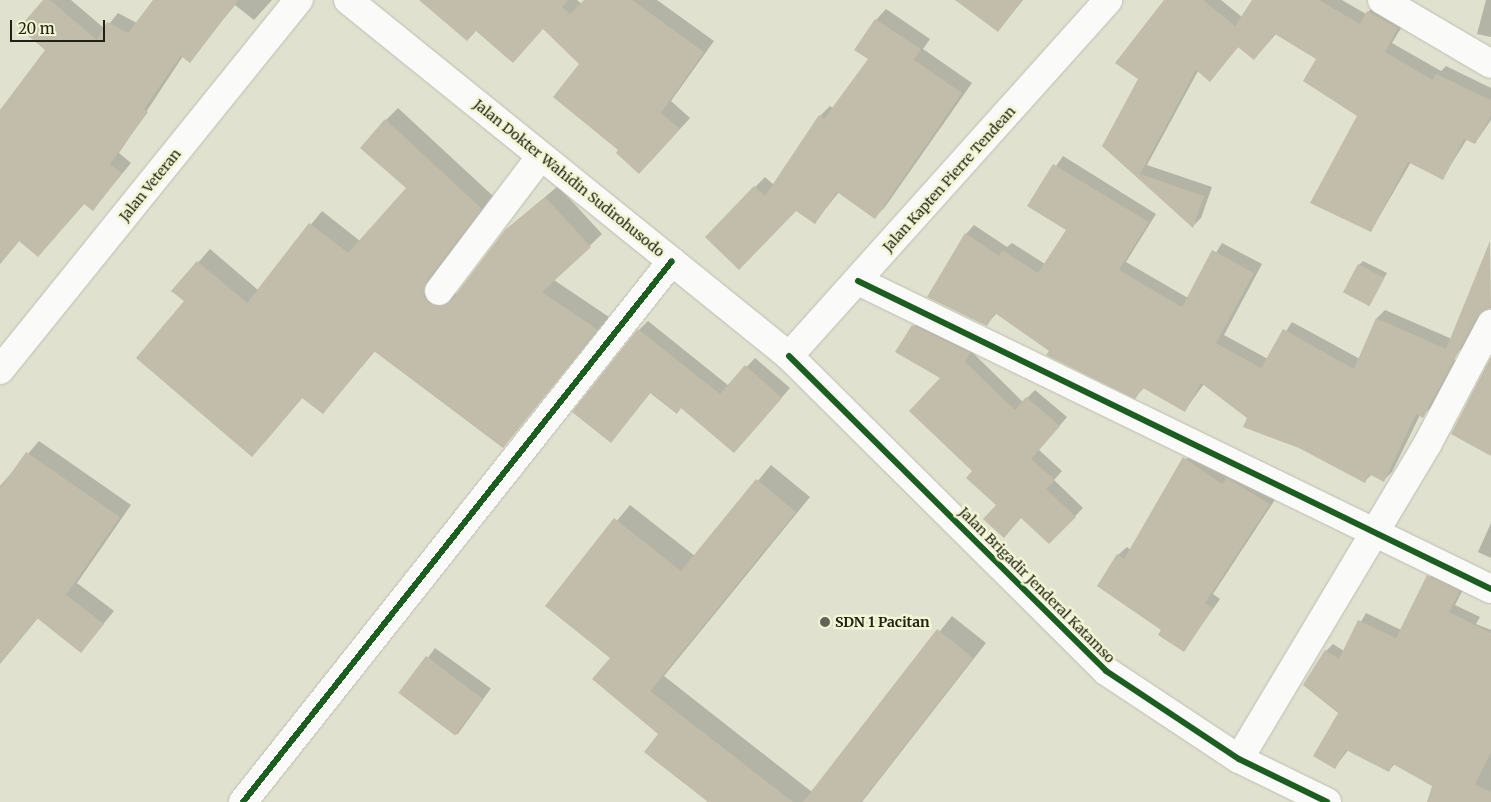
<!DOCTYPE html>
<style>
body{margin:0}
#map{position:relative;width:1491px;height:802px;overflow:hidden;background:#e0e1cf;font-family:Merriweather,serif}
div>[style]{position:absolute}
.shadow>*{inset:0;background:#0003;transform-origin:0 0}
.building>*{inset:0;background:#c2bcaa;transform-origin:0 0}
.roads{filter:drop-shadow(0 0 1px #bdbeb0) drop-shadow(0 0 1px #bdbeb0)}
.street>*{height:28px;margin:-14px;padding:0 14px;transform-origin:14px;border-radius:14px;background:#fafaf8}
.secondary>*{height:28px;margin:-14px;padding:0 14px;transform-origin:14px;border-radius:14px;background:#fafaf8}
.cycleway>*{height:6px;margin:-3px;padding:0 3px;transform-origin:3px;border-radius:3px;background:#1b5e20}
.dots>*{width:14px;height:14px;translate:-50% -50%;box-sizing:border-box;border:2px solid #f3f6d4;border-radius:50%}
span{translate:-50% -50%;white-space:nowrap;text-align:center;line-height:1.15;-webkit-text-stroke:5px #f3f6d4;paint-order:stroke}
.street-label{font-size:14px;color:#212215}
.poi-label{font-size:14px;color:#212215;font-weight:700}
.left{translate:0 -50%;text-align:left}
.scale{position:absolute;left:10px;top:20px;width:95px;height:22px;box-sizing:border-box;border:2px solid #212215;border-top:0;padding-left:6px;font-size:15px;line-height:18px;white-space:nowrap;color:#212215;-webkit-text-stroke:4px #f3f6d4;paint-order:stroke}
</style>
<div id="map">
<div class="shadow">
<div style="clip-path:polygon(45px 0,71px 0,105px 29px,118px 13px,137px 23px,154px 0,272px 0,254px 20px,235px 5px,189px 61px,183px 56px,119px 153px,131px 163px,93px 209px,85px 203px,38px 256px,20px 240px,0 264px,0 113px,46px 50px)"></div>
<div style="clip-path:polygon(421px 0,577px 0,582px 4px,586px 0,657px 0,714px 41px,671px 101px,690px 118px,650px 162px,620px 150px,581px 64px,544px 28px,477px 30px)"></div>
<div style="clip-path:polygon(957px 0,1023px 0,998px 31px)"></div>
<div style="clip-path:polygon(1166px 0,1221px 0,1242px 17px,1254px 0,1342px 0,1366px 14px,1377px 3px,1406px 20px,1392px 43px,1441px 71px,1446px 66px,1491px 88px,1491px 120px,1475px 143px,1467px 139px,1447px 171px,1415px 155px,1371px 231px,1359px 115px,1318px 58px,1276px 34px,1254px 59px,1239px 46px,1210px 80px,1198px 71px,1147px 165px,1212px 187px,1201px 218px,1193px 226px,1103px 146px,1140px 79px)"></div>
<div style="clip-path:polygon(1486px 0,1491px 0,1491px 37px,1477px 34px)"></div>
<div style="clip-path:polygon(886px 9px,930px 39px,923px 49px,972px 83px,885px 207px,875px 217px,839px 192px,815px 222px,796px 210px,707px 237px,765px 177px,774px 185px,820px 116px,830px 106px,834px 109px,870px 58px,876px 20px)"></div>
<div style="clip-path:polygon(398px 108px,493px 196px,438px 269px,436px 284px,442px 292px,458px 294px,506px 230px,558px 186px,602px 234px,554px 280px,609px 317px,503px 447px,375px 351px,323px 413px,303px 397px,264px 443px,186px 301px,173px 291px,210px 249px,258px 290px,322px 211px,360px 241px,407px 188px,386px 120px)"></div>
<div style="clip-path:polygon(1063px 156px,1156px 214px,1126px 262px,1188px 298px,1222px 243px,1262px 264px,1224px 335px,1268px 359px,1292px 322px,1360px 359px,1377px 318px,1385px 310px,1452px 339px,1483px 312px,1466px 344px,1457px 353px,1445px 353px,1457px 361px,1432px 408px,1420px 415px,1392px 472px,1384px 480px,1372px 474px,1365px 481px,1249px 417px,1204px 384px,1185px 410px,1144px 388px,1135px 397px,1051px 351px,997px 313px,986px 325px,966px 234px,974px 225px,1007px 247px,1012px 243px,1045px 264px,1068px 229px,1029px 205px)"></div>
<div style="clip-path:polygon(1363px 261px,1387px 273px,1369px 304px,1359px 265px)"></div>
<div style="clip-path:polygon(921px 317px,978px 345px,973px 353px,1023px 402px,1035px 390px,1067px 417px,1039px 450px,1062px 471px,1054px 480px,1083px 508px,1049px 543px,1022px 517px,998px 505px,974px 471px,942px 378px,897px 352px)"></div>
<div style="clip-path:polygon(648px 321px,729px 386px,755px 358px,790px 388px,734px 452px,682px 407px,677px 412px,651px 392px,619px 432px,639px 330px)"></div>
<div style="clip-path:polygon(39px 441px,131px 505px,77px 583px,114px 611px,81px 651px,38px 618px,0 664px,0 486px)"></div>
<div style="clip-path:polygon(1192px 450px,1278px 495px,1213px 594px,1220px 599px,1184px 650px,1163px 630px,1118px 555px,1127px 547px,1131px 550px)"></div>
<div style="clip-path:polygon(771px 465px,810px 497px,664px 676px,812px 792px,952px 616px,986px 643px,862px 802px,710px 802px,612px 658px,546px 606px,630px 505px,695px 556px)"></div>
<div style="clip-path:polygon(1491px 523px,1491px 558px,1478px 552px)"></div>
<div style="clip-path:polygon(1435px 569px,1466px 584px,1455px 605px,1480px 617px,1476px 624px,1491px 630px,1491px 802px,1428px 802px,1434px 786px,1395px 764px,1389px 770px,1349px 749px,1335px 767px,1340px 713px,1326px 651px,1333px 644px,1344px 651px,1366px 613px,1401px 630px)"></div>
<div style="left:435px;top:648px;width:69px;height:57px;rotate:36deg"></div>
</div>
<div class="building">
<div style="clip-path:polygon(43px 0,50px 0,97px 40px,107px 22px,128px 33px,153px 0,238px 0,190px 63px,181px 56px,144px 109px,148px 112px,110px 164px,122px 173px,93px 211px,84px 204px,38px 257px,19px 241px,0 263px,0 110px,45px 50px,19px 28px)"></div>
<div style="clip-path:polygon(419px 0,568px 0,562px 7px,570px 14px,584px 0,632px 0,704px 52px,661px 113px,680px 129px,639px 174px,616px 153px,618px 150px,553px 97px,579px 64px,543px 29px,513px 63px,476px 31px,467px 41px)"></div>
<div style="clip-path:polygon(955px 0,1022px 0,998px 32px)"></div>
<div style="clip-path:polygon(1164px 0,1203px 0,1235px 26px,1252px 0,1319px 0,1360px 24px,1367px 11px,1398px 28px,1385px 52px,1433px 80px,1436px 74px,1491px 100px,1491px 116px,1475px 144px,1464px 139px,1443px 180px,1408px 162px,1371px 232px,1310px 203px,1357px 116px,1303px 81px,1316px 59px,1275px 34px,1254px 60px,1238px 47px,1210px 82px,1196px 70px,1140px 174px,1204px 196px,1193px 228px,1102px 146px,1138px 79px,1115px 63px)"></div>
<div style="clip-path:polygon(875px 19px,921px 49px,914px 60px,962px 93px,875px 219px,837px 192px,815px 224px,796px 211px,739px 270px,705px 237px,754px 186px,765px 196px,819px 115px,824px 119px,868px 59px,854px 50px)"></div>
<div style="clip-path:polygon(385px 119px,482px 209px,426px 282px,424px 297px,429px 303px,438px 306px,451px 301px,505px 230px,545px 197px,591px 247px,542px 292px,598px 330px,503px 448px,374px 351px,323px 414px,302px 398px,252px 457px,136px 358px,184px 301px,171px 291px,197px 261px,247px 303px,309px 223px,348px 253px,406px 188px,360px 148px)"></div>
<div style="clip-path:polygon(1053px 164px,1149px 222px,1119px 270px,1182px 307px,1212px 250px,1254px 273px,1216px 343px,1261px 368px,1283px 329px,1354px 369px,1376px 318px,1446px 349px,1490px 241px,1491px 308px,1477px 317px,1423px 418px,1416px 414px,1384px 482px,1369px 474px,1365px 483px,1299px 448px,1243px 427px,1247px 418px,1201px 383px,1185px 412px,1143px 388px,1135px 399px,1046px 355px,1049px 351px,995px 313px,987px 326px,927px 297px,965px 233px,999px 256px,1002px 250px,1038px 273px,1066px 230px,1027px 206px)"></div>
<div style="left:1358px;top:264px;width:30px;height:32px;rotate:28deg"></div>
<div style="clip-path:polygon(912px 325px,970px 353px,965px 362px,1015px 410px,1026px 397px,1060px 426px,1031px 459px,1055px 480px,1046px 489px,1076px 517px,1049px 544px,1021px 518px,1004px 538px,983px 519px,996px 505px,966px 478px,972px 471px,909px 411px,940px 378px,895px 352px)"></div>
<div style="clip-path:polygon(638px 329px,720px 394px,745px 365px,782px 398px,734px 453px,681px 408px,677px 414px,650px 393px,611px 443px,572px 412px)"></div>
<div style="clip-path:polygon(1491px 357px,1491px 456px,1451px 434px)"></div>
<div style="clip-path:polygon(26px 452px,120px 517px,66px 595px,104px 624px,81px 653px,37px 618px,0 663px,0 489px)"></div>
<div style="clip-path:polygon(1183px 457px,1222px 484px,1227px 478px,1270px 504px,1205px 603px,1213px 608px,1184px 652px,1158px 635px,1161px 630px,1097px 586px,1117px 554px,1124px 559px)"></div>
<div style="clip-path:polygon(756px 479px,796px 512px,650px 691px,793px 802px,708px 802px,644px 752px,658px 734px,592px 679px,610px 658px,545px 606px,614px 518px,681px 571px)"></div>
<div style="clip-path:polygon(1427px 575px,1460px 591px,1449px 612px,1491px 633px,1491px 752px,1475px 784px,1491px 792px,1491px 802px,1427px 802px,1432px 786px,1393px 764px,1389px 772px,1346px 750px,1335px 769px,1313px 756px,1338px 713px,1303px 685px,1318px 661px,1325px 650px,1339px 659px,1358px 620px,1396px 638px)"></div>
<div style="clip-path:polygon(937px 629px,973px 658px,861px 802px,803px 802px)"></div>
<div style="left:426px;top:656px;width:71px;height:46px;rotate:37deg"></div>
</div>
<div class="roads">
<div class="street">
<div style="left:1382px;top:0;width:126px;rotate:30.4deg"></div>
<div style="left:858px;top:281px;width:704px;rotate:25.95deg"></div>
<div style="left:439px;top:291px;width:169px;rotate:-52.9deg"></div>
<div style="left:789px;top:356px;width:447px;rotate:44.8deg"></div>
<div style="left:1106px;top:671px;width:159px;rotate:33.5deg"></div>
<div style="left:1239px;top:759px;width:98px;rotate:26deg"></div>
<div style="left:1239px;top:759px;width:368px;rotate:-59.1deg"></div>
<div style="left:1428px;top:443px;width:135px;rotate:-62.1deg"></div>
<div style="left:243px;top:802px;width:690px;rotate:-51.59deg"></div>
</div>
<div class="secondary">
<div style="left:348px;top:0;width:567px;rotate:38.91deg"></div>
<div style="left:789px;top:356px;width:478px;rotate:-48.1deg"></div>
<div style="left:0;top:370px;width:476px;rotate:-51.1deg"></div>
</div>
</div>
<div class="cycleway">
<div style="left:858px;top:281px;width:704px;rotate:25.95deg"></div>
<div style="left:789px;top:356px;width:447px;rotate:44.8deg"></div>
<div style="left:1106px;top:671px;width:159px;rotate:33.5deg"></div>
<div style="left:1239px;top:759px;width:98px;rotate:26deg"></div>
<div style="left:243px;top:802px;width:690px;rotate:-51.59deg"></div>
</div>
<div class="dots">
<div style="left:825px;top:622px;background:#646556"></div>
</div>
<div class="street-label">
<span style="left:569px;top:178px;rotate:39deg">Jalan Dokter Wahidin Sudirohusodo</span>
<span style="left:949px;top:179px;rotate:-48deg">Jalan Kapten Pierre Tendean</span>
<span style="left:150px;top:185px;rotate:-51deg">Jalan Veteran</span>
<span style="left:1037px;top:585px;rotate:45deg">Jalan Brigadir Jenderal Katamso</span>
</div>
<div class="poi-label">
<span class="left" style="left:835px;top:622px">SDN 1 Pacitan</span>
</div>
<div class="scale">20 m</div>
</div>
